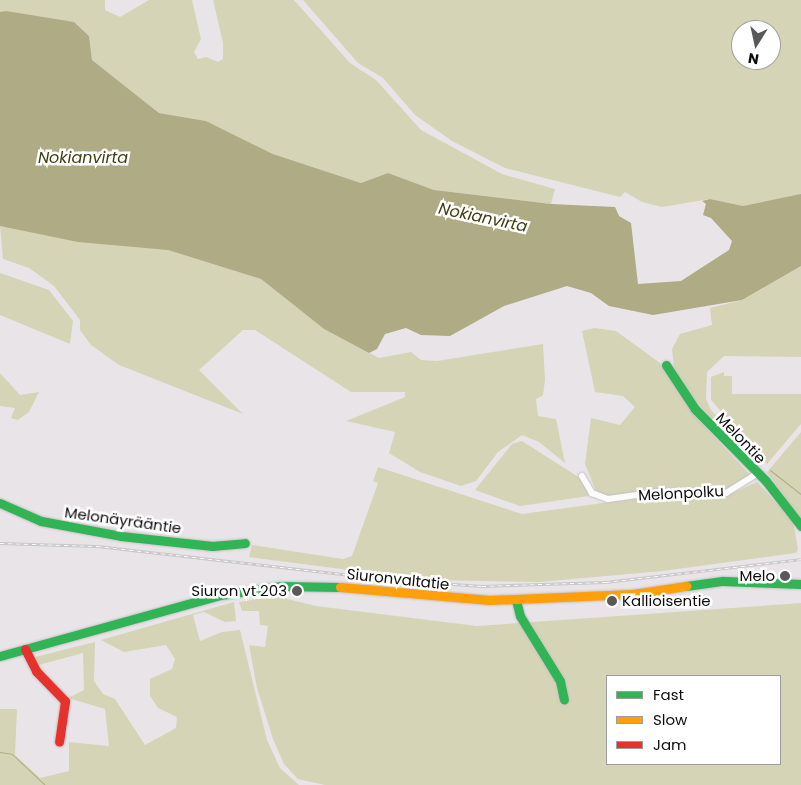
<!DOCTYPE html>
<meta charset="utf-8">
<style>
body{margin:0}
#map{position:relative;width:801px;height:785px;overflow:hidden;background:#e9e4e8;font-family:Poppins,sans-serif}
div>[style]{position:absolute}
.green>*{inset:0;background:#d6d4b7}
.water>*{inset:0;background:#aeab85}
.stream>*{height:1px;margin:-0.5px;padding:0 0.5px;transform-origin:0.5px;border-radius:0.5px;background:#aeab85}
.roads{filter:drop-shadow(0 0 1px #c4c0c3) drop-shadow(0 0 1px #c4c0c3)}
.street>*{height:6px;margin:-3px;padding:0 3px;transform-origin:3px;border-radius:3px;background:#fcfbfc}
.fast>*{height:9px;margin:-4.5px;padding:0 4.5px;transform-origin:4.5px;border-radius:4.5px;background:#30b455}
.slow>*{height:9px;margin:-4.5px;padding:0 4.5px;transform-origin:4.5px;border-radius:4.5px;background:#ff9f0a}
.jam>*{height:9px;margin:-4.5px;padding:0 4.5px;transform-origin:4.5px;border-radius:4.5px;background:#e5322d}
.rail>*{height:3px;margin-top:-1.5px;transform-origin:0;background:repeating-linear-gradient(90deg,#fff 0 4px,#c8c7c8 0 8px);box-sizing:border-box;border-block:1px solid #c8c7c8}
.dots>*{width:14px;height:14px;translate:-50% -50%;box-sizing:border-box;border:2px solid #fff;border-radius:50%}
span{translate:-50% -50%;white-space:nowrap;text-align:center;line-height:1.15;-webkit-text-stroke:5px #fff;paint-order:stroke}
.street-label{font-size:15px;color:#0f0c0e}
.poi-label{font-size:15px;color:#0f0c0e}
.right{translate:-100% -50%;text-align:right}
.left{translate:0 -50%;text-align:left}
.water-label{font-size:16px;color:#413f10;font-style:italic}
.legend{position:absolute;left:606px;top:675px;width:175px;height:90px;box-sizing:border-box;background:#fff;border:1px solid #9f9e9f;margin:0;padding:6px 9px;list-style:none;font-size:15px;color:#0f0c0e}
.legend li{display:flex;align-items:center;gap:10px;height:25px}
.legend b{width:25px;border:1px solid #9f9e9f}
.north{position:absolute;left:731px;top:20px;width:50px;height:50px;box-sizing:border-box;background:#fff;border:1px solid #9f9e9f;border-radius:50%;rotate:190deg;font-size:14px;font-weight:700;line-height:20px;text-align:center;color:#0f0c0e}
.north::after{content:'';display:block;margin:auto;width:18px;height:22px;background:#5b585a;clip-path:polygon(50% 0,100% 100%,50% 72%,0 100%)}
</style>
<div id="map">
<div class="green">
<div style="clip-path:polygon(0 0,105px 0,105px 10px,120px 17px,149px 0,192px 0,201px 39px,194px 52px,198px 59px,206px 57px,218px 62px,223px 59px,223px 43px,213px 0,294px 0,350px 63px,376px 80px,421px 130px,502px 174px,555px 189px,551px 204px,434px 190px,388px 173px,361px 183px,273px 154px,206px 121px,159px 113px,92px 60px,89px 36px,74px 22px,0 12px)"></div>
<div style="clip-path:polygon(evenodd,303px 0,801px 0,801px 194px,765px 205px,743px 206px,710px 199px,662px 207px,642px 202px,625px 192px,620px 197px,505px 168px,452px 141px,415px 115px,383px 78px,358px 63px,303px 0,741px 30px,771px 30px,771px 60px,741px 60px,741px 30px)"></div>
<div style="clip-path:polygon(0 226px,162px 248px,261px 279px,324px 329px,379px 358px,411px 352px,421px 360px,437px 361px,543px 344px,545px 380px,543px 395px,536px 399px,538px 416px,556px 419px,565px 463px,539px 442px,522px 435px,498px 452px,476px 481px,461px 486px,420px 472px,389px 453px,395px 432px,346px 421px,405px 397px,405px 392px,351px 392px,255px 330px,243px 330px,199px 370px,243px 414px,119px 365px,91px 345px,80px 330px,80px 320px,54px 286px,29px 268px,3px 259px)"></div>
<div style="clip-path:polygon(801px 266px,801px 357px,724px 356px,707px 372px,706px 399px,711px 410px,744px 446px,757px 469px,691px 396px,674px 368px,672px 349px,680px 334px,712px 325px,710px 308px,742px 300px)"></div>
<div style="clip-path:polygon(0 273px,49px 290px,73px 321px,70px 344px,0 315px)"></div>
<div style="clip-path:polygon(594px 328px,616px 331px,660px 363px,692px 413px,750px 475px,728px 489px,714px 492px,667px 489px,606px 497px,596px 491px,585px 464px,591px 418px,620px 425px,635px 407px,623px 396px,595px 392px,582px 331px)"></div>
<div style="clip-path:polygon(724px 372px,724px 376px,732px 376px,732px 394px,801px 394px,801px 424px,767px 464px,711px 400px,711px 377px)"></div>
<div style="clip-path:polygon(0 373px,20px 395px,39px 392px,29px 412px,18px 420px,11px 418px,15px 408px,0 406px)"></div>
<div style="clip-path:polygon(801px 432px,801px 520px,767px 472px)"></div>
<div style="clip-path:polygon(522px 441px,580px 478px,589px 496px,520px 506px,475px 490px,512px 444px)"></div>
<div style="clip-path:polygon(378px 467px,522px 514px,669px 494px,722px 498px,757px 482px,793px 521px,798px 549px,796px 553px,663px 571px,539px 582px,427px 580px,249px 557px,252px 545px,343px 559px,352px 556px,378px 483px,373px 481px)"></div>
<div style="clip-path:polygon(evenodd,275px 596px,316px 606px,477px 626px,801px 603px,801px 785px,325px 785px,298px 779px,284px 764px,273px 739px,257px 688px,249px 645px,265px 647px,268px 626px,260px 625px,259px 611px,242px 611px,239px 602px,275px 596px,607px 676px,780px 676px,780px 764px,607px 764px,607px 676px)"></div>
<div style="clip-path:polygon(234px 602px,236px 621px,225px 622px,204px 612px,193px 615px,200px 641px,222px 632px,240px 630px,267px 740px,280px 768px,299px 785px,0 785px,0 709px,17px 709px,15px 755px,40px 778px,69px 771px,69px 742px,109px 746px,105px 709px,68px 698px,84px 690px,83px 653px,35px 666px,31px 658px,95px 642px,94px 681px,103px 694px,115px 699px,145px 745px,176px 728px,177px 717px,158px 708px,150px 696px,150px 679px,172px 669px,175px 659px,166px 645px,124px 652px,101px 640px)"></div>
</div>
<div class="water">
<div style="clip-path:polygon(6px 11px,74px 22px,89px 36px,92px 60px,159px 113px,206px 121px,273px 154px,361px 183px,388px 173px,434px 190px,551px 204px,615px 207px,619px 216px,631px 223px,638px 284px,681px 281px,729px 250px,732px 241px,711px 218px,703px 215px,706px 204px,702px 201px,710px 199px,743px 206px,801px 194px,801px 266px,742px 300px,653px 315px,609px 306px,591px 293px,567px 286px,504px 306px,450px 336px,421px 335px,406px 328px,385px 334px,377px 349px,369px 353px,324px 329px,261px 279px,168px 250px,78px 242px,0 226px,0 12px)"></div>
</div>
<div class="stream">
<div style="left:770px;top:470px;width:39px;rotate:38deg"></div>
<div style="left:0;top:752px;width:12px;rotate:9deg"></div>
<div style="left:12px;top:754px;width:45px;rotate:43.2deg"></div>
</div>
<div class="roads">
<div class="street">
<div style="left:582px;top:476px;width:20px;rotate:60deg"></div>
<div style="left:592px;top:493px;width:17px;rotate:21deg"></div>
<div style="left:608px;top:499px;width:51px;rotate:-7.8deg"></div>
<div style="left:659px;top:492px;width:67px;rotate:0.9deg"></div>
<div style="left:726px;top:493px;width:36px;rotate:-32deg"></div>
</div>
<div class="fast">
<div style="left:666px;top:365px;width:53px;rotate:56.6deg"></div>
<div style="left:695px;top:409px;width:101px;rotate:45.4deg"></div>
<div style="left:766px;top:481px;width:57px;rotate:52.1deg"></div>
<div style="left:0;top:503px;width:45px;rotate:23.7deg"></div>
<div style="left:41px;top:521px;width:81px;rotate:10.6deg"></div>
<div style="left:121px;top:536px;width:92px;rotate:6.3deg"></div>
<div style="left:212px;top:546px;width:33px;rotate:-5deg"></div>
<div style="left:686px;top:586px;width:37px;rotate:-8deg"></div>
<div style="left:723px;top:581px;width:78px;rotate:2.2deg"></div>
<div style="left:516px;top:600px;width:16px;rotate:76deg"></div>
<div style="left:520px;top:616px;width:76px;rotate:58.4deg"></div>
<div style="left:560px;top:681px;width:19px;rotate:78deg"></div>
<div style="left:0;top:656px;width:228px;rotate:-15.5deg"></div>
<div style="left:220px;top:595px;width:62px;rotate:-8.4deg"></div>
<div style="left:281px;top:586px;width:59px;rotate:1deg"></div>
</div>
<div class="slow">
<div style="left:340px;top:587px;width:150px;rotate:5deg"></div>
<div style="left:489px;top:600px;width:144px;rotate:-2.4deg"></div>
<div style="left:633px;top:594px;width:54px;rotate:-8.6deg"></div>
</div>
<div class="jam">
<div style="left:25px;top:649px;width:25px;rotate:63deg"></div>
<div style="left:36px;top:671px;width:42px;rotate:46deg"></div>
<div style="left:65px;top:701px;width:41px;rotate:98.3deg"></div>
</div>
</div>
<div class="rail">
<div style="left:0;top:543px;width:97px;rotate:1.8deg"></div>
<div style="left:97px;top:546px;width:302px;rotate:6.5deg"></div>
<div style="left:397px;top:580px;width:85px;rotate:4deg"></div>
<div style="left:482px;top:586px;width:124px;rotate:-1.8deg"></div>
<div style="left:606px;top:582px;width:196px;rotate:-6.7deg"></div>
</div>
<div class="dots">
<div style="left:785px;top:576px;background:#5b585a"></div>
<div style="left:297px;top:591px;background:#5b585a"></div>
<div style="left:612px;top:601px;background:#5b585a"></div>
</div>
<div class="street-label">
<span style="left:741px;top:438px;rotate:46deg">Melontie</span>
<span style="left:681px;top:493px;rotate:-3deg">Melonpolku</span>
<span style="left:123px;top:520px;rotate:8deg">Melonäyrääntie</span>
<span style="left:398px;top:579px;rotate:6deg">Siuronvaltatie</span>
</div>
<div class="poi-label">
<span class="right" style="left:775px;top:576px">Melo</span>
<span class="right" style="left:287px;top:591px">Siuron vt 203</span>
<span class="left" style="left:622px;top:601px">Kallioisentie</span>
</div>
<div class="water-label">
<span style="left:83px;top:158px">Nokianvirta</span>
<span style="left:483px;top:218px;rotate:12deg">Nokianvirta</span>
</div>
<ul class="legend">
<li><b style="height:6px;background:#30b455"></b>Fast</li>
<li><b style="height:6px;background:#ff9f0a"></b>Slow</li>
<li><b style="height:6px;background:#e5322d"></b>Jam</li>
</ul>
<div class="north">N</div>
</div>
